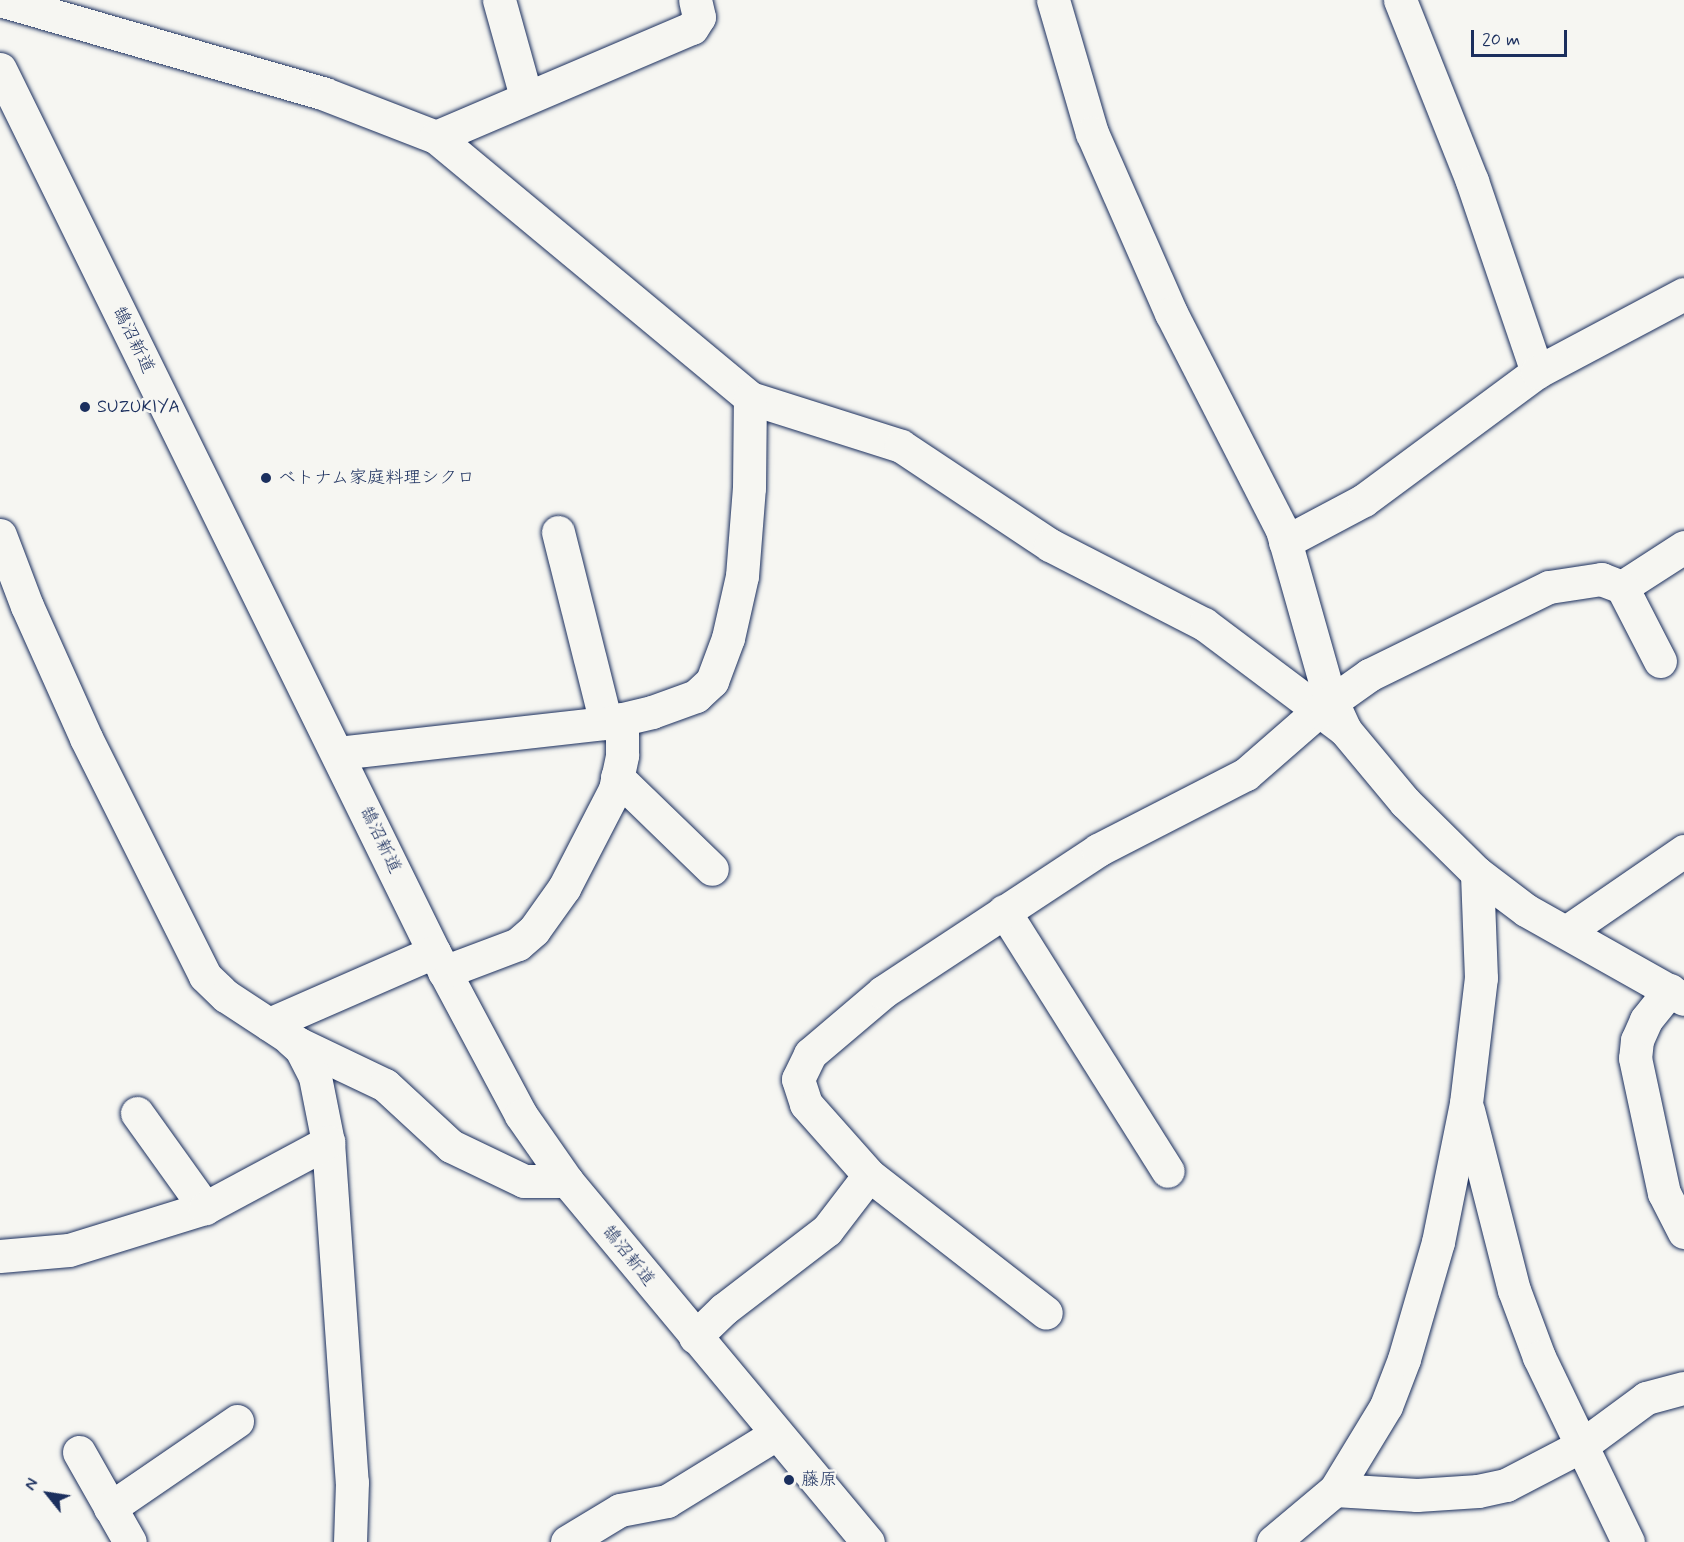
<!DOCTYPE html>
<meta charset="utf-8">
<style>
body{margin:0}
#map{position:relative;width:1684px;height:1542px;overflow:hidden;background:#f6f6f2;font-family:Mynerve,"Klee One",sans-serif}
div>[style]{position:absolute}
.roads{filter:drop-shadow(0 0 2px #1b2f5e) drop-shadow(0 0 2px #1b2f5e)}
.minor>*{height:33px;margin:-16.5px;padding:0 16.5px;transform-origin:16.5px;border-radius:16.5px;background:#f6f6f2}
.dots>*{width:16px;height:16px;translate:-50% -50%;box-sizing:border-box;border:3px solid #f6f6f2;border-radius:50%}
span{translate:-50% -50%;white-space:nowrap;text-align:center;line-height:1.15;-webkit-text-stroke:5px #f6f6f2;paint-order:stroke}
.street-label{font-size:18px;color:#1b2f5e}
.poi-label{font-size:18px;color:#1b2f5e}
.left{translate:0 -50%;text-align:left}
.north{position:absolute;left:18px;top:1464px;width:60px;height:60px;-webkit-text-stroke:4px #f6f6f2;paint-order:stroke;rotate:300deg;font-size:16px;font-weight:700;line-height:24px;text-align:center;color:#1b2f5e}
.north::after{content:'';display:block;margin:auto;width:21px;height:27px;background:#1b2f5e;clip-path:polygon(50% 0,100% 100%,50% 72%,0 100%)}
.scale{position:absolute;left:1471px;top:30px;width:96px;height:27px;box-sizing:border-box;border:3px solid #1b2f5e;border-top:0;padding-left:8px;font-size:18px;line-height:21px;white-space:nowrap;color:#1b2f5e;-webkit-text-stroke:4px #f6f6f2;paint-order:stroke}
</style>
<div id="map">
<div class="roads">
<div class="minor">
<div style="left:0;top:0;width:338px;rotate:16.1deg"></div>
<div style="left:325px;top:94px;width:119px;rotate:21.2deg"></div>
<div style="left:436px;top:137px;width:408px;rotate:39.7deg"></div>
<div style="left:750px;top:398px;width:158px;rotate:17.6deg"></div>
<div style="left:901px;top:446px;width:179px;rotate:33.6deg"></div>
<div style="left:1050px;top:545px;width:173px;rotate:27.2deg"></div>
<div style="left:1204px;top:624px;width:176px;rotate:36.9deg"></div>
<div style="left:499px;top:0;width:101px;rotate:74.4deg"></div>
<div style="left:1053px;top:0;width:139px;rotate:73.7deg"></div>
<div style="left:1092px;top:133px;width:197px;rotate:66.3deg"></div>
<div style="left:1171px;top:313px;width:244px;rotate:62.9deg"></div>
<div style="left:1282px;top:530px;width:169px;rotate:74.2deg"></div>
<div style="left:1328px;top:693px;width:41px;rotate:65.3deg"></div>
<div style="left:1345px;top:730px;width:94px;rotate:50.2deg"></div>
<div style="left:1405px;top:802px;width:101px;rotate:44.6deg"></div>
<div style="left:1477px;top:873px;width:61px;rotate:37.1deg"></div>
<div style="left:1526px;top:910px;width:181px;rotate:29.4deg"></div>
<div style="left:1400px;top:0;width:195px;rotate:68.3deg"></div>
<div style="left:1472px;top:181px;width:202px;rotate:71.2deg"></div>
<div style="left:0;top:69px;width:984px;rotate:63.83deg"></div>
<div style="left:434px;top:952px;width:185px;rotate:61.9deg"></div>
<div style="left:521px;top:1115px;width:80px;rotate:55.1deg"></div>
<div style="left:567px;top:1181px;width:470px;rotate:50.2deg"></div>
<div style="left:436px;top:137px;width:278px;rotate:-23.1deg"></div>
<div style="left:692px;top:28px;width:13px;rotate:-58deg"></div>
<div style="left:699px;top:17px;width:17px;rotate:-103deg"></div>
<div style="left:558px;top:532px;width:197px;rotate:75.9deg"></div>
<div style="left:0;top:535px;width:76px;rotate:69.2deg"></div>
<div style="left:27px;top:606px;width:145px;rotate:65.9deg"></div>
<div style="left:86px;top:738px;width:266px;rotate:63.4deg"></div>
<div style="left:205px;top:976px;width:29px;rotate:44deg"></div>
<div style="left:226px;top:996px;width:87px;rotate:33.3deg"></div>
<div style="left:299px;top:1044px;width:95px;rotate:25.5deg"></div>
<div style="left:385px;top:1085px;width:90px;rotate:42.7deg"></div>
<div style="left:451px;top:1146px;width:81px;rotate:25.6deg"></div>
<div style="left:524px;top:1181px;width:43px"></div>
<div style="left:1285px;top:542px;width:89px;rotate:-28deg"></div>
<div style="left:1364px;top:500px;width:215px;rotate:-36.5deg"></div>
<div style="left:1537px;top:372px;width:166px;rotate:-28deg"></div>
<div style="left:1660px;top:661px;width:83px;rotate:-117.2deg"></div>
<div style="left:1622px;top:587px;width:74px;rotate:-32.8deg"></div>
<div style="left:338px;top:753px;width:270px;rotate:-6.4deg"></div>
<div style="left:606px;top:723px;width:47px;rotate:-13.4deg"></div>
<div style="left:652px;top:712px;width:47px;rotate:-20deg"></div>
<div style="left:696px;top:696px;width:22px;rotate:-43deg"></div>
<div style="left:712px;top:681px;width:46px;rotate:-69.6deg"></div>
<div style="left:728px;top:638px;width:64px;rotate:-77.3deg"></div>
<div style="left:742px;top:576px;width:88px;rotate:-85.5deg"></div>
<div style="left:749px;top:488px;width:90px;rotate:-89.4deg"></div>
<div style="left:617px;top:777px;width:132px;rotate:44.1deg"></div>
<div style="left:1004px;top:911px;width:307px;rotate:57.8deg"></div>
<div style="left:1566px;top:932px;width:143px;rotate:-34.5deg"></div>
<div style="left:444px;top:972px;width:79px;rotate:-20.7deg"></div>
<div style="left:518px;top:944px;width:21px;rotate:-41deg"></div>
<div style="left:534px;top:930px;width:52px;rotate:-54.5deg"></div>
<div style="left:564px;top:888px;width:111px;rotate:-62.7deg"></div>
<div style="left:615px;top:789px;width:35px;rotate:-78deg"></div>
<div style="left:622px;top:755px;width:36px;rotate:-90deg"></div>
<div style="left:1670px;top:990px;width:38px;rotate:129deg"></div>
<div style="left:1646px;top:1020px;width:22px;rotate:114deg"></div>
<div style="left:1637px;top:1040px;width:18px;rotate:96deg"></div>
<div style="left:1635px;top:1058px;width:138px;rotate:77.9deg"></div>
<div style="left:1664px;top:1193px;width:44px;rotate:62.9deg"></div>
<div style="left:269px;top:1024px;width:180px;rotate:-23.6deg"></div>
<div style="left:290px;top:1039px;width:15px;rotate:42deg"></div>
<div style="left:301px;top:1049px;width:31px;rotate:63deg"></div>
<div style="left:315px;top:1077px;width:66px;rotate:78.7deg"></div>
<div style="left:328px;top:1142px;width:341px;rotate:86deg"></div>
<div style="left:352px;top:1482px;width:60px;rotate:91.9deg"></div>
<div style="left:1468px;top:1110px;width:186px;rotate:75.7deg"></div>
<div style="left:1514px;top:1290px;width:72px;rotate:69.5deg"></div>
<div style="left:1539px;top:1357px;width:205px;rotate:64.3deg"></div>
<div style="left:137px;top:1113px;width:117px;rotate:54.4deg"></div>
<div style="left:869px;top:1175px;width:224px;rotate:37.9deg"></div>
<div style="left:0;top:1256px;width:69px;rotate:-5deg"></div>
<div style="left:69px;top:1250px;width:142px;rotate:-17.2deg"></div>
<div style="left:205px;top:1208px;width:140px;rotate:-28.2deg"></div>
<div style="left:695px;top:1337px;width:40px;rotate:-44deg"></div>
<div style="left:724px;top:1309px;width:130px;rotate:-37.5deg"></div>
<div style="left:827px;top:1230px;width:69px;rotate:-52.6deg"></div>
<div style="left:869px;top:1175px;width:95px;rotate:-131.6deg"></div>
<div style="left:806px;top:1104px;width:26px;rotate:-108deg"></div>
<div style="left:798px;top:1079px;width:28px;rotate:-64deg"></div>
<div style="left:810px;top:1054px;width:96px;rotate:-40.3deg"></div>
<div style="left:883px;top:992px;width:258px;rotate:-33.4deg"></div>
<div style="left:1098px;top:850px;width:166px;rotate:-27.2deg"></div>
<div style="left:1246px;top:774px;width:94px;rotate:-41.1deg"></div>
<div style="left:1317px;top:712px;width:64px;rotate:-35.4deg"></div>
<div style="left:1369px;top:675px;width:200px;rotate:-26.1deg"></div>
<div style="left:1549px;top:587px;width:53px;rotate:-8.7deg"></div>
<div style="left:1601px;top:579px;width:22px;rotate:21deg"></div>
<div style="left:79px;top:1452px;width:103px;rotate:60.5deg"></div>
<div style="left:1335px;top:1490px;width:82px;rotate:3.5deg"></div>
<div style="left:1417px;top:1495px;width:61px;rotate:-3.8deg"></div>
<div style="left:1478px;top:1491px;width:29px;rotate:-12deg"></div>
<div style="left:1506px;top:1485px;width:85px;rotate:-27.5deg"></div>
<div style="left:1581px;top:1446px;width:81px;rotate:-36.4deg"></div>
<div style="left:1646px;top:1398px;width:39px;rotate:-15deg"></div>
<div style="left:110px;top:1508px;width:154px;rotate:-34.4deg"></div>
<div style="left:567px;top:1542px;width:62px;rotate:-31.1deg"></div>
<div style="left:620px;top:1510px;width:48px;rotate:-10.8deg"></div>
<div style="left:667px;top:1501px;width:128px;rotate:-31.6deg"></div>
<div style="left:1273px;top:1542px;width:81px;rotate:-40deg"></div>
<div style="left:1335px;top:1490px;width:98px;rotate:-58.7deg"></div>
<div style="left:1386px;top:1406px;width:50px;rotate:-69deg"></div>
<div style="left:1404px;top:1359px;width:122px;rotate:-73.8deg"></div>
<div style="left:1438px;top:1242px;width:142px;rotate:-78.6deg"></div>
<div style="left:1466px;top:1103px;width:126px;rotate:-83.2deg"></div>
<div style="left:1481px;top:978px;width:105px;rotate:-92.2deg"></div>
</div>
</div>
<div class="dots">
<div style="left:85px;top:407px;background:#1b2f5e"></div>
<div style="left:266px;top:478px;background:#1b2f5e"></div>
<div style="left:789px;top:1480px;background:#1b2f5e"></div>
</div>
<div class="street-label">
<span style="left:133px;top:340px;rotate:64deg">鵠沼新道</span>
<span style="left:380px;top:840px;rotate:64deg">鵠沼新道</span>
<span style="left:628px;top:1256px;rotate:51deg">鵠沼新道</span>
</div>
<div class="poi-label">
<span class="left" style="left:97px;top:407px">SUZUKIYA</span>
<span class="left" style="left:278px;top:478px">ベトナム家庭料理シクロ</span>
<span class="left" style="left:801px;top:1480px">藤原</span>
</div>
<div class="north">N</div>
<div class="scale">20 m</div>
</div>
